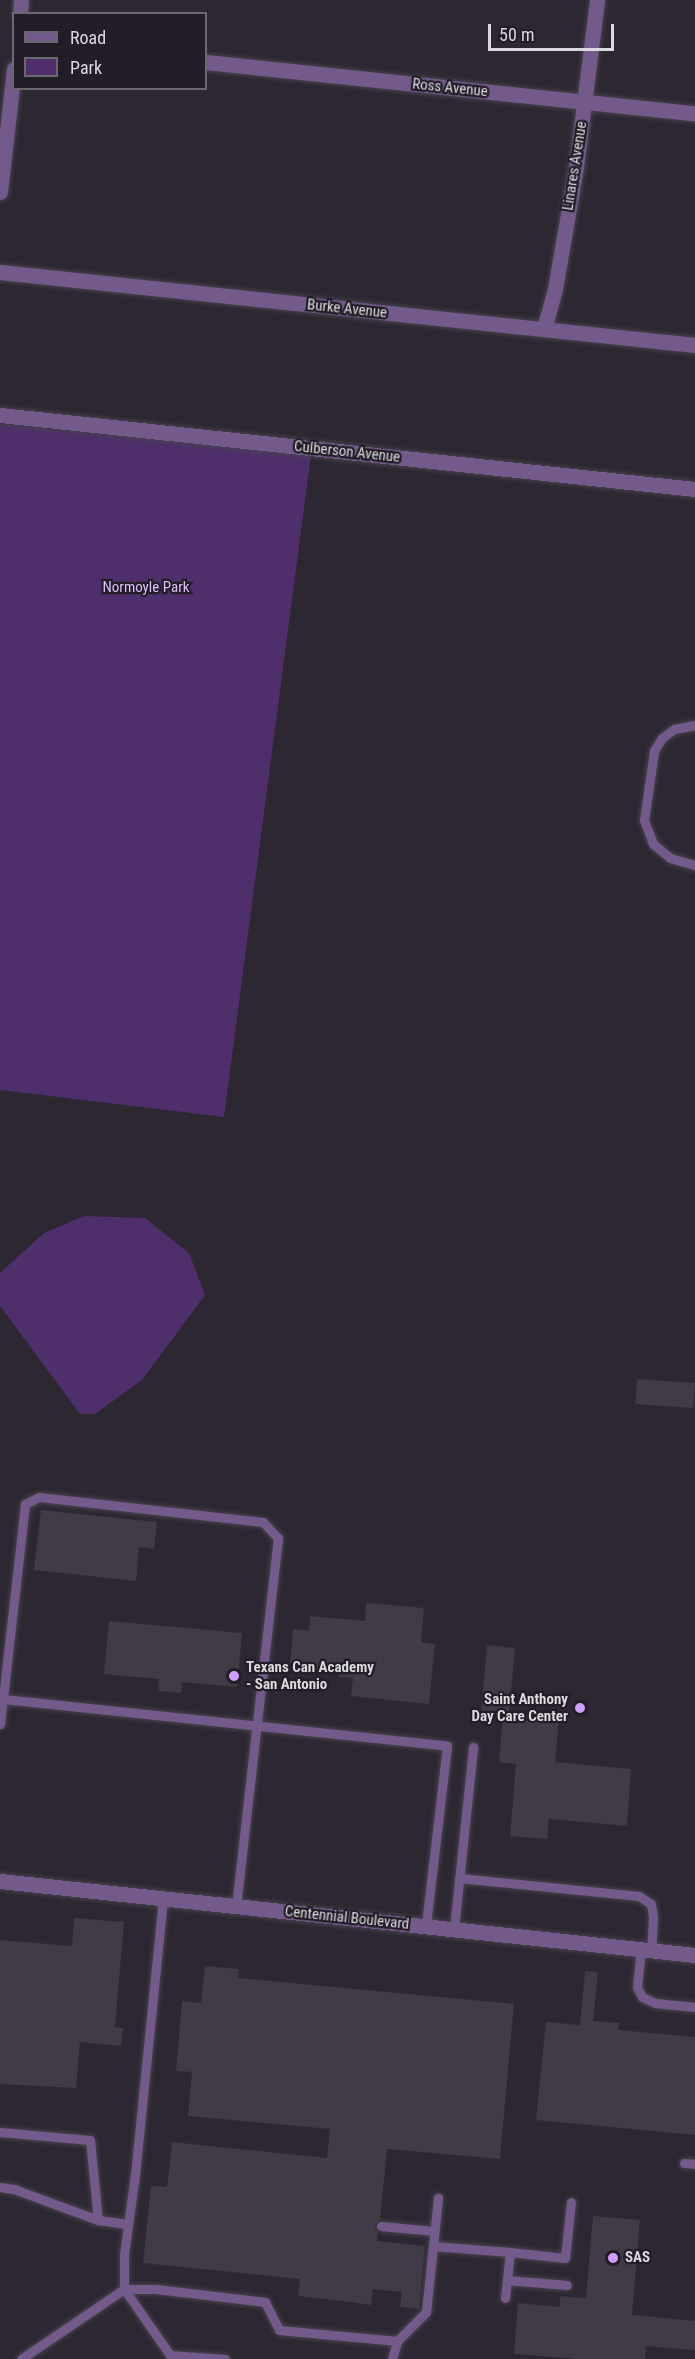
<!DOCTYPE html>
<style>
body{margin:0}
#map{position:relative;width:695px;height:2359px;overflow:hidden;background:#2c2731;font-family:"Roboto Condensed",sans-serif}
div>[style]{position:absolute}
.green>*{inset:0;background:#4f2f6b}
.building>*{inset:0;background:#403b46;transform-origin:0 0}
.roads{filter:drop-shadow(0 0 2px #48434d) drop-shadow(0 0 2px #48434d)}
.lane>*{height:9px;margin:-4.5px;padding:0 4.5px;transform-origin:4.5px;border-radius:4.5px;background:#735a8b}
.street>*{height:15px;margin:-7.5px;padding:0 7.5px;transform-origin:7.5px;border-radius:7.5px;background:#735a8b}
.dots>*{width:16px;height:16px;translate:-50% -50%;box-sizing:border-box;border:3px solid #221d27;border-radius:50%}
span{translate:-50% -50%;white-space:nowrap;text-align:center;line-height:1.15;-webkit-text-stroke:4.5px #221d27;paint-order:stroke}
.street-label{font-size:15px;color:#dbd8df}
.park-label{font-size:15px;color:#ddbffc}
.poi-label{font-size:15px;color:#dbd8df;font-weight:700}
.left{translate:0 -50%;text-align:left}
.right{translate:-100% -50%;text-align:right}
.legend{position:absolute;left:12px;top:12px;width:195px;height:78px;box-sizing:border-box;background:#221d27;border:2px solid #6c6871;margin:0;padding:8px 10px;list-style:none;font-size:18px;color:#dbd8df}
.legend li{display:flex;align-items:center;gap:12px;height:30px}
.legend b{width:30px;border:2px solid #6c6871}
.scale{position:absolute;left:488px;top:24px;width:126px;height:27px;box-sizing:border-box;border:3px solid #dbd8df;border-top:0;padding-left:8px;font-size:18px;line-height:21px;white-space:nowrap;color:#dbd8df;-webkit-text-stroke:4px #221d27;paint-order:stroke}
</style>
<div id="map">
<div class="green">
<div style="clip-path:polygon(0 424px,311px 455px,224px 1117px,0 1090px)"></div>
<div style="clip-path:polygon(84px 1216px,145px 1218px,189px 1253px,205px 1295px,142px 1380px,95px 1414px,80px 1414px,0 1306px,0 1273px,44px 1233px)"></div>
</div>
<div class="building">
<div style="left:637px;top:1379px;width:58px;height:25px;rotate:4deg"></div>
<div style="clip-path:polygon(41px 1510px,157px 1522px,154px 1549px,139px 1547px,136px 1581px,34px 1570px)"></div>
<div style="clip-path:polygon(366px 1603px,424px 1608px,421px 1642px,435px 1644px,429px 1704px,351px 1696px,353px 1678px,339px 1677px,339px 1672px,290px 1667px,293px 1629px,309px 1631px,310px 1616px,365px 1621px)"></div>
<div style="clip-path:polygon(109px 1621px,242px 1633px,237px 1687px,182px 1682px,181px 1693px,158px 1691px,159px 1679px,104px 1674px)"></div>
<div style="clip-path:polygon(487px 1645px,515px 1648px,509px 1714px,559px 1719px,555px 1762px,631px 1769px,627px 1826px,549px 1819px,547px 1839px,510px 1836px,516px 1764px,499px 1762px,503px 1715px,481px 1713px)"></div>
<div style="clip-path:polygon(74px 1918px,124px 1922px,115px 2027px,123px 2028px,121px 2046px,80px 2042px,76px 2088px,0 2084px,0 1940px,72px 1946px)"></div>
<div style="clip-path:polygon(205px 1966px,239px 1969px,238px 1978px,514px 2004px,500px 2159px,387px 2149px,380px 2220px,374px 2226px,378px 2232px,377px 2241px,425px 2246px,419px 2309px,400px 2307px,402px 2292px,373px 2289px,371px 2305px,350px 2302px,298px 2296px,300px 2279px,143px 2263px,151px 2186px,167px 2187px,172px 2142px,327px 2158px,330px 2129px,188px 2116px,192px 2072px,176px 2071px,182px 2001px,201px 2003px)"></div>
<div style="clip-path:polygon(585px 1971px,598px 1972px,593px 2021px,619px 2023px,618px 2030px,695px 2037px,695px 2135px,536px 2120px,546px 2022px,580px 2025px)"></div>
<div style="clip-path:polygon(593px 2216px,640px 2220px,632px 2315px,695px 2321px,695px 2350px,646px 2346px,645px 2359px,578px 2359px,514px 2354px,518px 2303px,560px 2307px,560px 2296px,586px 2298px)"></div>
</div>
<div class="roads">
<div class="lane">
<div style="left:695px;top:725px;width:21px;rotate:169deg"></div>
<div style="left:674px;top:729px;width:15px;rotate:143deg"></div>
<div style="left:662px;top:738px;width:15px;rotate:122deg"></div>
<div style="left:654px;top:751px;width:70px;rotate:98.2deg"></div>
<div style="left:644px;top:820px;width:26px;rotate:69deg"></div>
<div style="left:653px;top:844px;width:22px;rotate:39deg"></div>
<div style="left:670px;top:858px;width:26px;rotate:16deg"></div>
<div style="left:3px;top:1699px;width:446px;rotate:6deg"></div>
<div style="left:447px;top:1746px;width:181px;rotate:96.7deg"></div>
<div style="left:0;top:1724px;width:221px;rotate:-83.5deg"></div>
<div style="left:25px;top:1504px;width:16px;rotate:-27deg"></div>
<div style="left:39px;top:1497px;width:225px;rotate:6.4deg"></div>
<div style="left:263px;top:1522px;width:22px;rotate:47deg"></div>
<div style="left:278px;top:1538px;width:370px;rotate:96.5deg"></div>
<div style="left:459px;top:1878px;width:181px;rotate:5.7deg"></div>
<div style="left:639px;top:1896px;width:14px;rotate:34deg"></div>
<div style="left:651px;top:1904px;width:13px;rotate:81deg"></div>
<div style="left:653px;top:1917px;width:33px;rotate:93deg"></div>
<div style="left:163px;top:1899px;width:269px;rotate:95.8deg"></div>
<div style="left:136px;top:2167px;width:89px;rotate:97.8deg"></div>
<div style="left:124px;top:2255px;width:34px;rotate:90deg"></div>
<div style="left:124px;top:2289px;width:80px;rotate:55.1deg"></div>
<div style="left:170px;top:2355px;width:55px;rotate:4.2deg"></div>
<div style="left:454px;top:1929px;width:183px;rotate:-84deg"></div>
<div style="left:641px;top:1949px;width:38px;rotate:96deg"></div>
<div style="left:637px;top:1987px;width:11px;rotate:63deg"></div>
<div style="left:642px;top:1997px;width:14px;rotate:25deg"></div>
<div style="left:655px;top:2003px;width:40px;rotate:5.7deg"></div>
<div style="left:0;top:2132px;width:90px;rotate:5.1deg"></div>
<div style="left:90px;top:2140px;width:80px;rotate:84.3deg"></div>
<div style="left:684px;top:2163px;width:11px;rotate:5deg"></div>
<div style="left:0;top:2187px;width:14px;rotate:8deg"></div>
<div style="left:14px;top:2189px;width:90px;rotate:20.3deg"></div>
<div style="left:98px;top:2220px;width:29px;rotate:8deg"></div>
<div style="left:381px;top:2226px;width:53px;rotate:5.4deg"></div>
<div style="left:433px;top:2246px;width:77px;rotate:4.5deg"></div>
<div style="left:510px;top:2252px;width:46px;rotate:96.2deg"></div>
<div style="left:510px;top:2252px;width:55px;rotate:6.2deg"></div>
<div style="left:565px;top:2258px;width:56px;rotate:-83.9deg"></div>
<div style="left:507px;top:2280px;width:60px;rotate:4.8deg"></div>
<div style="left:21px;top:2359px;width:125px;rotate:-34.2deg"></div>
<div style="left:124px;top:2289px;width:32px"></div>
<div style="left:156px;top:2289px;width:110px;rotate:6.8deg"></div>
<div style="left:265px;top:2302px;width:31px;rotate:63deg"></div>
<div style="left:279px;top:2330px;width:119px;rotate:5.3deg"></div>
<div style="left:392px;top:2359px;width:19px;rotate:-74deg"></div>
<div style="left:397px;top:2341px;width:41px;rotate:-45deg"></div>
<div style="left:426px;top:2312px;width:115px;rotate:-84deg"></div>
</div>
<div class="street">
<div style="left:20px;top:14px;width:14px;rotate:-86deg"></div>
<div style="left:206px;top:62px;width:492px;rotate:6deg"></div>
<div style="left:0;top:192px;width:124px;rotate:-83.5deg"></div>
<div style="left:0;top:272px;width:699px;rotate:6deg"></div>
<div style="left:544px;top:329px;width:41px;rotate:-74.6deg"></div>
<div style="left:555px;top:289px;width:124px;rotate:-80.2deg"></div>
<div style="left:576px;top:167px;width:168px;rotate:-82.8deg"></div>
<div style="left:0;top:415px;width:699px;rotate:6.08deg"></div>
<div style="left:0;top:1881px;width:699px;rotate:6.08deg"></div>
</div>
</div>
<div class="dots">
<div style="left:234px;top:1676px;background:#cf9eff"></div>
<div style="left:580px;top:1708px;background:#cf9eff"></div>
<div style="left:613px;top:2258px;background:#cf9eff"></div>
</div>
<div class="street-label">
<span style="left:450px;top:88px;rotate:6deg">Ross Avenue</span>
<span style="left:575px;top:166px;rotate:-81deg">Linares Avenue</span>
<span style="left:347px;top:309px;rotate:6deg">Burke Avenue</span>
<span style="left:347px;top:452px;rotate:6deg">Culberson Avenue</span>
<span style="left:347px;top:1918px;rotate:6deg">Centennial Boulevard</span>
</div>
<div class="park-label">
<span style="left:146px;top:588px">Normoyle Park</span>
</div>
<div class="poi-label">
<span class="left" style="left:246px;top:1676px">Texans Can Academy<br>- San Antonio</span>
<span class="right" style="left:568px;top:1708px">Saint Anthony<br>Day Care Center</span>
<span class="left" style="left:625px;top:2258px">SAS</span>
</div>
<ul class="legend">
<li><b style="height:8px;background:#735a8b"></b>Road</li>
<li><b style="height:16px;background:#4f2f6b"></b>Park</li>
</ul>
<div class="scale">50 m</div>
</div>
